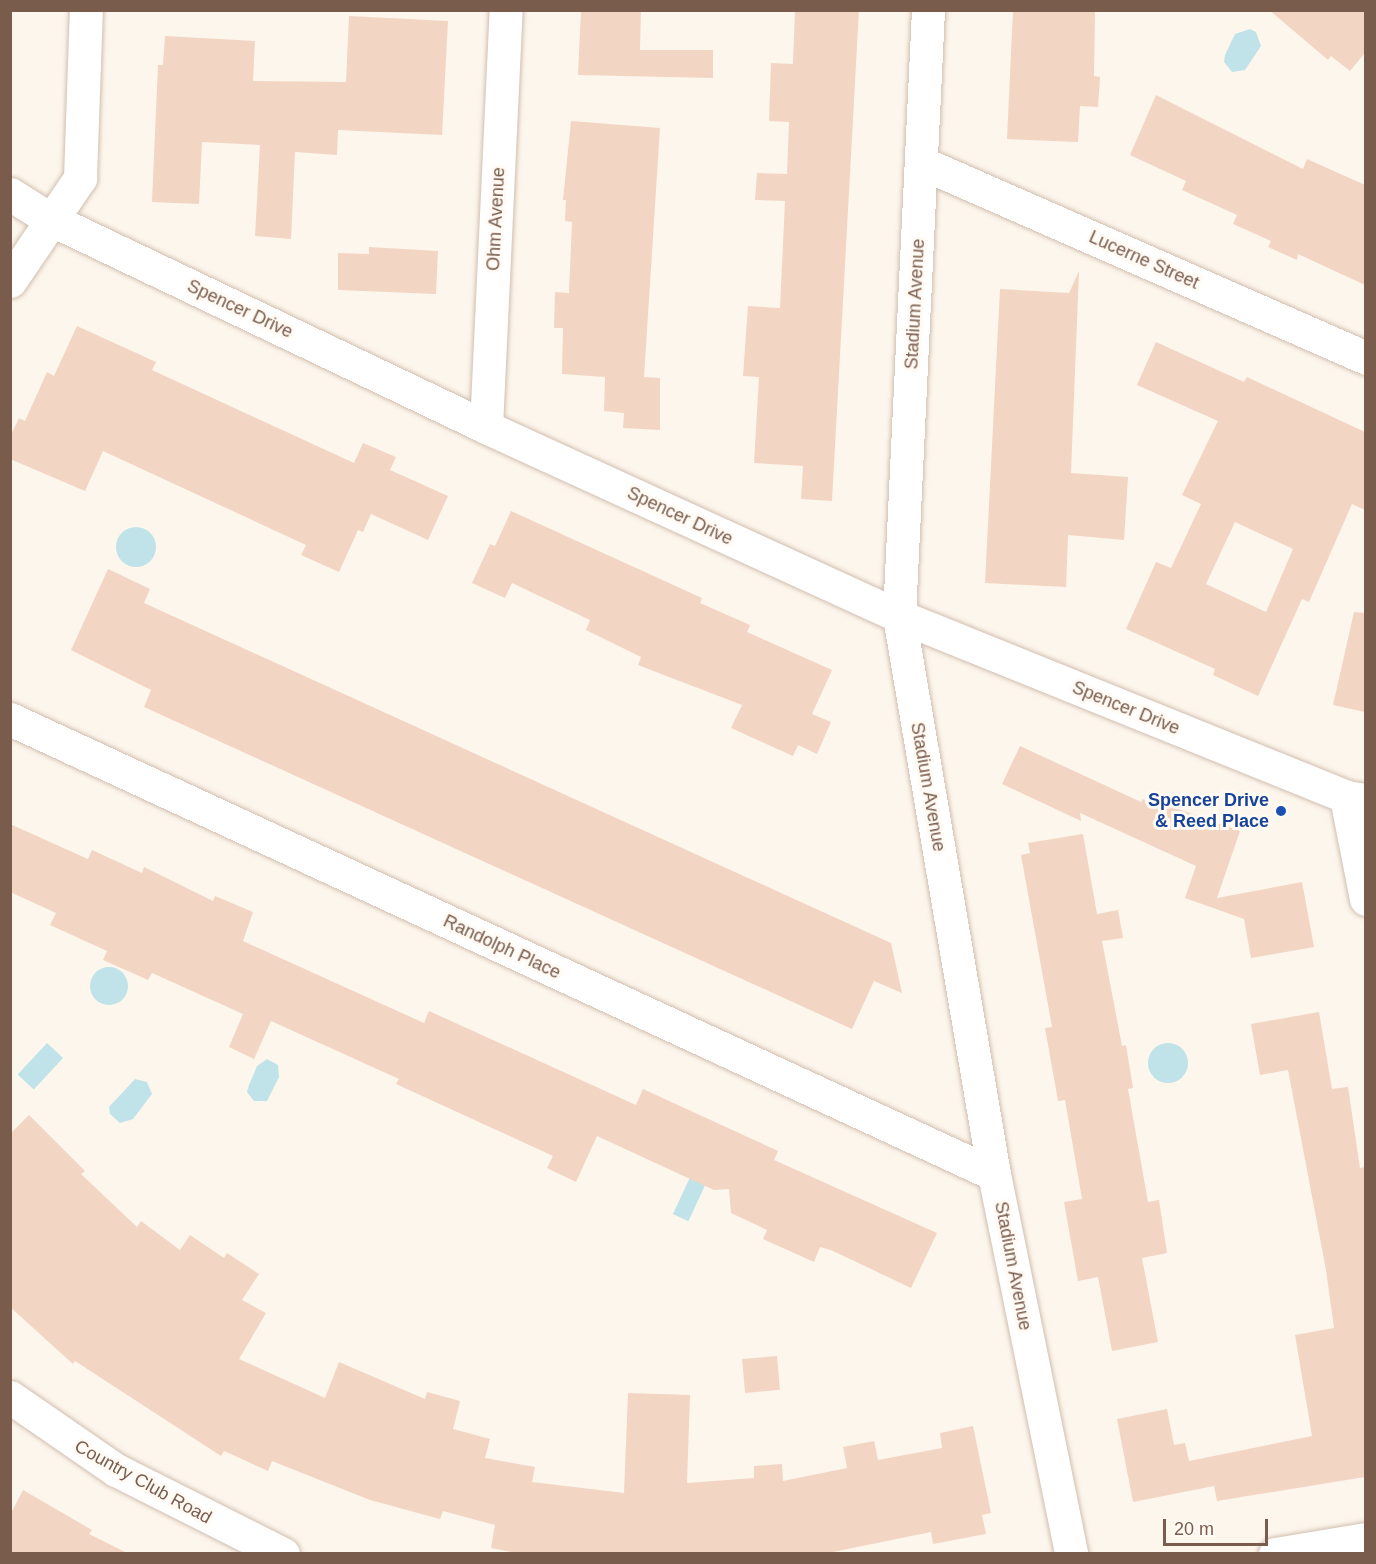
<!DOCTYPE html>
<style>
body{margin:0}
#map{position:relative;width:1376px;height:1564px;overflow:hidden;background:#fdf6ec;font-family:Helvetica,sans-serif}
div>[style]{position:absolute}
.water>*{inset:0;background:#bfe3e8;transform-origin:0 0}
.round{border-radius:50%}
.building>*{inset:0;background:#f3d5c3;transform-origin:0 0}
.roads{filter:drop-shadow(0 0 2px #d1beb0) drop-shadow(0 0 2px #d1beb0)}
.minor>*{height:33px;margin:-16.5px;padding:0 16.5px;transform-origin:16.5px;border-radius:16.5px;background:#fff}
.tertiary>*{height:33px;margin:-16.5px;padding:0 16.5px;transform-origin:16.5px;border-radius:16.5px;background:#fff}
.dots>*{width:16px;height:16px;translate:-50% -50%;box-sizing:border-box;border:3px solid #fffaf3;border-radius:50%}
span{translate:-50% -50%;white-space:nowrap;text-align:center;line-height:1.15;-webkit-text-stroke:6px #fffaf3;paint-order:stroke}
.street-label{font-size:18px;color:#7a5c4d}
.transit-label{font-size:18px;color:#164399;font-weight:700}
.right{translate:-100% -50%;text-align:right}
.frame{position:absolute;inset:0;border:12px solid #7a5c4d;pointer-events:none}
.scale{position:absolute;left:1163px;top:1519px;width:105px;height:27px;box-sizing:border-box;border:3px solid #7a5c4d;border-top:0;padding-left:8px;font-size:18px;line-height:21px;white-space:nowrap;color:#7a5c4d;-webkit-text-stroke:4px #fffaf3;paint-order:stroke}
</style>
<div id="map">
<div class="water">
<div style="clip-path:polygon(1250px 29px,1256px 32px,1261px 46px,1245px 70px,1232px 72px,1224px 62px,1225px 55px,1235px 34px)"></div>
<div class="round" style="left:116px;top:527px;width:40px;height:40px"></div>
<div class="round" style="left:90px;top:967px;width:38px;height:38px"></div>
<div style="left:47px;top:1043px;width:22px;height:43px;rotate:43deg"></div>
<div class="round" style="left:1148px;top:1043px;width:40px;height:40px"></div>
<div style="clip-path:polygon(267px 1059px,278px 1065px,279px 1077px,267px 1101px,254px 1101px,247px 1092px,249px 1085px,257px 1066px)"></div>
<div style="clip-path:polygon(135px 1079px,147px 1082px,152px 1094px,133px 1119px,120px 1123px,110px 1114px,109px 1107px)"></div>
<div style="left:700px;top:1156px;width:17px;height:64px;rotate:25deg"></div>
</div>
<div class="building">
<div style="clip-path:polygon(581px 10px,641px 10px,640px 50px,713px 50px,713px 78px,578px 75px)"></div>
<div style="clip-path:polygon(795px 10px,859px 10px,832px 501px,801px 499px,803px 466px,754px 463px,759px 377px,743px 376px,748px 306px,780px 308px,785px 201px,755px 200px,757px 173px,787px 174px,789px 122px,769px 121px,771px 63px,793px 64px)"></div>
<div style="clip-path:polygon(1013px 10px,1095px 10px,1094px 76px,1100px 77px,1098px 107px,1080px 106px,1078px 142px,1007px 139px)"></div>
<div style="clip-path:polygon(1269px 10px,1365px 10px,1365px 53px,1350px 71px,1331px 56px,1328px 60px)"></div>
<div style="clip-path:polygon(349px 16px,448px 21px,442px 135px,338px 130px,337px 155px,295px 152px,291px 239px,255px 236px,260px 145px,202px 142px,199px 204px,152px 202px,158px 65px,163px 65px,165px 36px,255px 41px,253px 81px,346px 82px)"></div>
<div style="clip-path:polygon(1156px 95px,1303px 169px,1307px 159px,1365px 185px,1365px 285px,1298px 254px,1297px 260px,1268px 247px,1271px 241px,1233px 224px,1237px 215px,1182px 190px,1186px 181px,1130px 155px)"></div>
<div style="clip-path:polygon(571px 121px,660px 128px,644px 377px,660px 378px,660px 430px,623px 428px,624px 413px,604px 411px,605px 377px,562px 374px,563px 328px,554px 328px,555px 292px,569px 293px,572px 222px,565px 221px,566px 200px,563px 200px)"></div>
<div style="clip-path:polygon(369px 247px,438px 251px,436px 294px,338px 290px,338px 253px,369px 254px)"></div>
<div style="clip-path:polygon(1079px 271px,1071px 473px,1128px 477px,1124px 540px,1068px 535px,1066px 587px,985px 583px,1000px 289px,1069px 293px)"></div>
<div style="clip-path:polygon(77px 326px,156px 362px,152px 370px,354px 463px,363px 443px,396px 457px,390px 470px,448px 496px,428px 540px,371px 514px,363px 532px,358px 530px,339px 572px,301px 555px,306px 545px,103px 451px,85px 491px,10px 459px,10px 437px,19px 418px,25px 421px,47px 372px,54px 376px)"></div>
<div style="clip-path:polygon(evenodd,1156px 342px,1244px 382px,1247px 377px,1365px 432px,1365px 510px,1352px 504px,1309px 602px,1302px 599px,1258px 696px,1213px 675px,1215px 669px,1126px 629px,1156px 562px,1171px 568px,1201px 504px,1182px 495px,1218px 421px,1137px 385px,1156px 342px,1235px 522px,1293px 549px,1266px 612px,1206px 584px,1235px 522px)"></div>
<div style="clip-path:polygon(511px 511px,702px 598px,700px 603px,750px 625px,747px 632px,832px 670px,812px 714px,831px 722px,817px 754px,798px 745px,793px 756px,731px 728px,742px 705px,638px 665px,641px 657px,586px 630px,590px 620px,512px 583px,505px 598px,472px 583px,490px 544px,495px 546px)"></div>
<div style="clip-path:polygon(108px 569px,150px 589px,144px 603px,891px 943px,902px 993px,874px 981px,852px 1029px,144px 707px,151px 690px,71px 650px)"></div>
<div style="clip-path:polygon(1354px 612px,1365px 613px,1365px 712px,1333px 705px)"></div>
<div style="clip-path:polygon(1020px 746px,1141px 802px,1143px 799px,1157px 806px,1159px 802px,1240px 831px,1217px 898px,1302px 882px,1314px 947px,1251px 958px,1244px 919px,1185px 898px,1196px 866px,1080px 813px,1081px 821px,1002px 784px)"></div>
<div style="clip-path:polygon(10px 824px,88px 859px,92px 850px,142px 873px,144px 867px,213px 901px,215px 896px,253px 912px,243px 941px,424px 1023px,429px 1011px,636px 1105px,643px 1089px,778px 1151px,774px 1160px,937px 1233px,911px 1288px,831px 1250px,820px 1247px,814px 1262px,763px 1239px,767px 1230px,731px 1213px,729px 1189px,714px 1190px,597px 1136px,576px 1182px,547px 1168px,553px 1156px,396px 1084px,399px 1079px,271px 1021px,254px 1059px,229px 1047px,243px 1014px,152px 973px,148px 980px,103px 960px,107px 951px,50px 925px,56px 913px,10px 892px)"></div>
<div style="clip-path:polygon(1083px 834px,1097px 914px,1118px 910px,1123px 938px,1102px 941px,1122px 1046px,1126px 1045px,1133px 1088px,1128px 1089px,1148px 1202px,1159px 1200px,1167px 1253px,1142px 1258px,1158px 1342px,1112px 1351px,1098px 1277px,1078px 1281px,1064px 1202px,1082px 1199px,1065px 1100px,1058px 1101px,1045px 1028px,1052px 1027px,1021px 855px,1030px 853px,1028px 843px)"></div>
<div style="clip-path:polygon(1319px 1012px,1332px 1089px,1348px 1087px,1360px 1168px,1365px 1167px,1365px 1477px,1217px 1501px,1214px 1486px,1133px 1502px,1117px 1419px,1167px 1409px,1174px 1445px,1185px 1443px,1189px 1461px,1312px 1436px,1295px 1335px,1334px 1328px,1326px 1270px,1288px 1070px,1260px 1075px,1251px 1024px)"></div>
<div style="clip-path:polygon(29px 1115px,85px 1171px,81px 1174px,137px 1227px,141px 1221px,180px 1250px,190px 1235px,224px 1258px,227px 1253px,259px 1274px,242px 1300px,266px 1313px,239px 1359px,325px 1398px,339px 1362px,425px 1399px,427px 1392px,460px 1401px,453px 1429px,490px 1439px,485px 1458px,535px 1467px,532px 1482px,624px 1493px,628px 1393px,690px 1395px,687px 1483px,754px 1478px,754px 1466px,782px 1464px,783px 1481px,847px 1468px,843px 1447px,874px 1441px,878px 1460px,942px 1448px,940px 1433px,973px 1426px,991px 1513px,982px 1515px,986px 1534px,933px 1544px,931px 1532px,823px 1554px,522px 1554px,491px 1548px,495px 1525px,443px 1511px,440px 1519px,370px 1500px,272px 1461px,268px 1471px,224px 1451px,221px 1456px,75px 1361px,73px 1364px,10px 1307px,10px 1134px)"></div>
<div style="left:777px;top:1356px;width:34px;height:35px;rotate:85deg"></div>
<div style="clip-path:polygon(23px 1490px,92px 1530px,89px 1534px,129px 1554px,10px 1554px,10px 1515px)"></div>
</div>
<div class="roads">
<div class="minor">
<div style="left:922px;top:163px;width:485px;rotate:23.7deg"></div>
<div style="left:10px;top:194px;width:47px;rotate:32deg"></div>
<div style="left:50px;top:219px;width:483px;rotate:25.5deg"></div>
<div style="left:486px;top:427px;width:454px;rotate:24.6deg"></div>
<div style="left:899px;top:616px;width:482px;rotate:22deg"></div>
<div style="left:1346px;top:797px;width:20px;rotate:9deg"></div>
<div style="left:10px;top:281px;width:125px;rotate:-55.8deg"></div>
<div style="left:80px;top:178px;width:168px;rotate:-88deg"></div>
<div style="left:486px;top:427px;width:417px;rotate:-87.3deg"></div>
<div style="left:10px;top:719px;width:1084px;rotate:24.82deg"></div>
<div style="left:1346px;top:797px;width:104px;rotate:78.9deg"></div>
<div style="left:1275px;top:1554px;width:92px;rotate:-9.4deg"></div>
</div>
<div class="tertiary">
<div style="left:928px;top:10px;width:607px;rotate:92.74deg"></div>
<div style="left:899px;top:616px;width:566px;rotate:80.34deg"></div>
<div style="left:994px;top:1174px;width:388px;rotate:78.5deg"></div>
<div style="left:10px;top:1397px;width:129px;rotate:34.6deg"></div>
<div style="left:116px;top:1470px;width:187px;rotate:26.7deg"></div>
</div>
</div>
<div class="dots">
<div style="left:1281px;top:811px;background:#1a4fb4"></div>
</div>
<div class="street-label">
<span style="left:496px;top:219px;rotate:-87deg">Ohm Avenue</span>
<span style="left:1144px;top:260px;rotate:24deg">Lucerne Street</span>
<span style="left:915px;top:304px;rotate:-87deg">Stadium Avenue</span>
<span style="left:240px;top:309px;rotate:25deg">Spencer Drive</span>
<span style="left:680px;top:516px;rotate:25deg">Spencer Drive</span>
<span style="left:1126px;top:708px;rotate:22deg">Spencer Drive</span>
<span style="left:928px;top:787px;rotate:80deg">Stadium Avenue</span>
<span style="left:502px;top:947px;rotate:25deg">Randolph Place</span>
<span style="left:1013px;top:1266px;rotate:79deg">Stadium Avenue</span>
<span style="left:143px;top:1482px;rotate:29deg">Country Club Road</span>
</div>
<div class="transit-label">
<span class="right" style="left:1269px;top:811px">Spencer Drive<br>&amp; Reed Place</span>
</div>
<div class="frame"></div>
<div class="scale">20 m</div>
</div>
